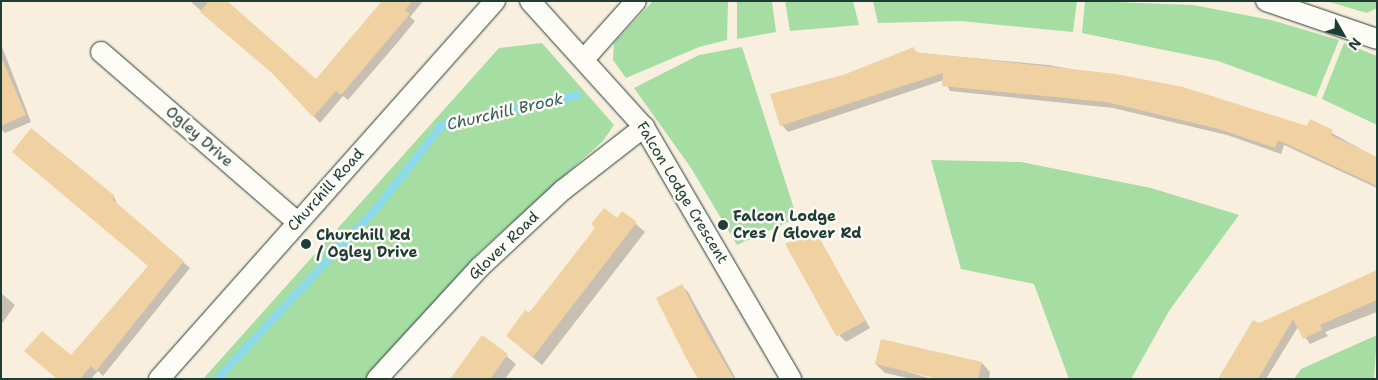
<!DOCTYPE html>
<style>
body{margin:0}
#map{position:relative;width:1378px;height:380px;overflow:hidden;background:#f9efde;font-family:"Shantell Sans",sans-serif}
div>[style]{position:absolute}
.green>*{inset:0;background:#a5dda2}
.shadow>*{inset:0;background:#0003}
.stream>*{height:8px;margin:-4px;padding:0 4px;transform-origin:4px;border-radius:4px;background:#8ddaeb}
.building>*{inset:0;background:#f0d1a2;transform-origin:0 0}
.roads{filter:drop-shadow(0 0 1px #1f3d34) drop-shadow(0 0 1px #1f3d34)}
.minor>*{height:20px;margin:-10px;padding:0 10px;transform-origin:10px;border-radius:10px;background:#fdfcf7}
.dots>*{width:14px;height:14px;translate:-50% -50%;box-sizing:border-box;border:2px solid #fdfcf7;border-radius:50%}
span{translate:-50% -50%;white-space:nowrap;text-align:center;line-height:1.15;-webkit-text-stroke:5px #fdfcf7;paint-order:stroke}
.street-label{font-size:15px;color:#1f3d34}
.poi-label{font-size:15px;color:#1f3d34;font-weight:700}
.left{translate:0 -50%;text-align:left}
.water-label{font-size:16px;color:#355c59;font-style:italic}
.frame{position:absolute;inset:0;border:2px solid #1f3d34;pointer-events:none}
.north{position:absolute;left:1318px;top:10px;width:50px;height:50px;-webkit-text-stroke:4px #fdfcf7;paint-order:stroke;rotate:128deg;font-size:14px;font-weight:700;line-height:20px;text-align:center;color:#1f3d34}
.north::after{content:'';display:block;margin:auto;width:18px;height:22px;background:#1f3d34;clip-path:polygon(50% 0,100% 100%,50% 72%,0 100%)}
</style>
<div id="map">
<div class="green">
<div style="clip-path:polygon(653px 1px,728px 1px,727px 40px,699px 47px,626px 78px,613px 60px,614px 43px)"></div>
<div style="clip-path:polygon(737px 1px,772px 1px,776px 32px,737px 39px)"></div>
<div style="clip-path:polygon(785px 1px,853px 1px,859px 25px,790px 31px)"></div>
<div style="clip-path:polygon(873px 1px,1077px 1px,1073px 32px,960px 21px,878px 23px)"></div>
<div style="clip-path:polygon(1085px 1px,1193px 5px,1271px 20px,1339px 40px,1316px 97px,1218px 61px,1082px 33px)"></div>
<div style="clip-path:polygon(1326px 1px,1377px 1px,1377px 8px,1367px 13px)"></div>
<div style="clip-path:polygon(542px 43px,614px 125px,603px 141px,479px 252px,367px 379px,203px 379px,499px 48px)"></div>
<div style="clip-path:polygon(1344px 43px,1377px 56px,1377px 125px,1322px 99px)"></div>
<div style="clip-path:polygon(742px 47px,797px 218px,737px 245px,691px 168px,634px 88px,699px 55px)"></div>
<div style="clip-path:polygon(931px 160px,1021px 162px,1151px 188px,1239px 215px,1169px 311px,1131px 379px,1069px 379px,1034px 284px,961px 269px)"></div>
<div style="clip-path:polygon(1377px 335px,1374px 379px,1294px 379px,1301px 369px)"></div>
</div>
<div class="shadow">
<div style="clip-path:polygon(190px 1px,227px 1px,316px 81px,384px 1px,423px 1px,410px 17px,415px 21px,398px 42px,348px 100px,343px 96px,320px 123px,277px 77px)"></div>
<div style="clip-path:polygon(1px 44px,31px 122px,5px 133px,1px 129px)"></div>
<div style="clip-path:polygon(913px 49px,918px 53px,1048px 65px,1182px 89px,1307px 128px,1310px 121px,1377px 158px,1377px 188px,1284px 145px,1281px 154px,1227px 135px,1113px 108px,950px 91px,944px 80px,788px 132px,782px 125px,843px 76px)"></div>
<div style="clip-path:polygon(20px 158px,114px 197px,118px 206px,190px 268px,103px 376px,98px 371px,91px 379px,58px 379px,149px 266px)"></div>
<div style="clip-path:polygon(623px 213px,645px 232px,542px 365px,507px 336px)"></div>
<div style="clip-path:polygon(814px 230px,870px 328px,846px 342px,840px 336px)"></div>
<div style="clip-path:polygon(1377px 272px,1377px 312px,1325px 332px,1328px 336px,1310px 344px,1298px 327px,1266px 379px,1219px 379px,1258px 325px)"></div>
<div style="clip-path:polygon(682px 286px,688px 292px,736px 379px,701px 379px)"></div>
<div style="clip-path:polygon(1px 293px,15px 305px,1px 325px)"></div>
<div style="clip-path:polygon(483px 337px,516px 364px,505px 379px,451px 379px)"></div>
<div style="clip-path:polygon(982px 363px,990px 372px,989px 379px,944px 379px,885px 365px,932px 379px,912px 379px,885px 373px,876px 364px)"></div>
</div>
<div class="stream">
<div style="left:217px;top:379px;width:239px;rotate:-47deg"></div>
<div style="left:380px;top:204px;width:100px;rotate:-51.9deg"></div>
<div style="left:442px;top:125px;width:139px;rotate:-12.4deg"></div>
</div>
<div class="building">
<div style="clip-path:polygon(209px 1px,227px 1px,316px 79px,382px 1px,412px 1px,405px 10px,410px 14px,392px 35px,341px 95px,336px 91px,313px 117px,272px 73px,200px 12px)"></div>
<div style="clip-path:polygon(914px 47px,915px 52px,1116px 74px,1183px 87px,1307px 126px,1310px 119px,1333px 130px,1331px 135px,1377px 157px,1377px 186px,1278px 140px,1275px 148px,1219px 129px,1106px 102px,942px 86px,943px 73px,780px 126px,770px 94px,843px 75px)"></div>
<div style="clip-path:polygon(1px 57px,26px 115px,1px 126px)"></div>
<div style="clip-path:polygon(31px 128px,115px 196px,112px 199px,184px 261px,96px 371px,91px 366px,80px 379px,57px 379px,24px 351px,42px 331px,71px 355px,148px 266px,12px 152px)"></div>
<div style="clip-path:polygon(604px 208px,617px 218px,622px 211px,637px 222px,533px 357px,506px 336px,525px 310px,529px 313px,595px 228px,591px 224px)"></div>
<div style="left:814px;top:228px;width:106px;height:33px;rotate:61deg"></div>
<div style="clip-path:polygon(1377px 270px,1377px 300px,1320px 325px,1322px 330px,1303px 339px,1293px 319px,1258px 379px,1218px 379px,1253px 320px,1259px 323px)"></div>
<div style="clip-path:polygon(682px 284px,703px 326px,734px 379px,698px 379px,686px 358px,656px 298px)"></div>
<div style="clip-path:polygon(482px 335px,508px 354px,490px 379px,450px 379px)"></div>
<div style="clip-path:polygon(881px 339px,982px 362px,978px 379px,938px 379px,875px 364px)"></div>
</div>
<div class="roads">
<div class="minor">
<div style="left:530px;top:1px;width:170px;rotate:47.9deg"></div>
<div style="left:644px;top:127px;width:292px;rotate:59.7deg"></div>
<div style="left:1266px;top:1px;width:117px;rotate:18.9deg"></div>
<div style="left:101px;top:52px;width:259px;rotate:40.9deg"></div>
<div style="left:585px;top:58px;width:76px;rotate:-48.2deg"></div>
<div style="left:159px;top:379px;width:506px;rotate:-48.37deg"></div>
<div style="left:377px;top:379px;width:152px;rotate:-47.4deg"></div>
<div style="left:480px;top:267px;width:113px;rotate:-42.9deg"></div>
<div style="left:563px;top:190px;width:103px;rotate:-37.9deg"></div>
</div>
</div>
<div class="dots">
<div style="left:723px;top:225px;background:#1f3d34"></div>
<div style="left:306px;top:244px;background:#1f3d34"></div>
</div>
<div class="street-label">
<span style="left:199px;top:137px;rotate:41deg">Ogley Drive</span>
<span style="left:326px;top:190px;rotate:-48deg">Churchill Road</span>
<span style="left:682px;top:193px;rotate:59deg">Falcon Lodge Crescent</span>
<span style="left:504px;top:246px;rotate:-44deg">Glover Road</span>
</div>
<div class="poi-label">
<span class="left" style="left:733px;top:225px">Falcon Lodge<br>Cres / Glover Rd</span>
<span class="left" style="left:316px;top:244px">Churchill Rd<br>/ Ogley Drive</span>
</div>
<div class="water-label">
<span style="left:505px;top:112px;rotate:-13deg">Churchill Brook</span>
</div>
<div class="frame"></div>
<div class="north">N</div>
</div>
